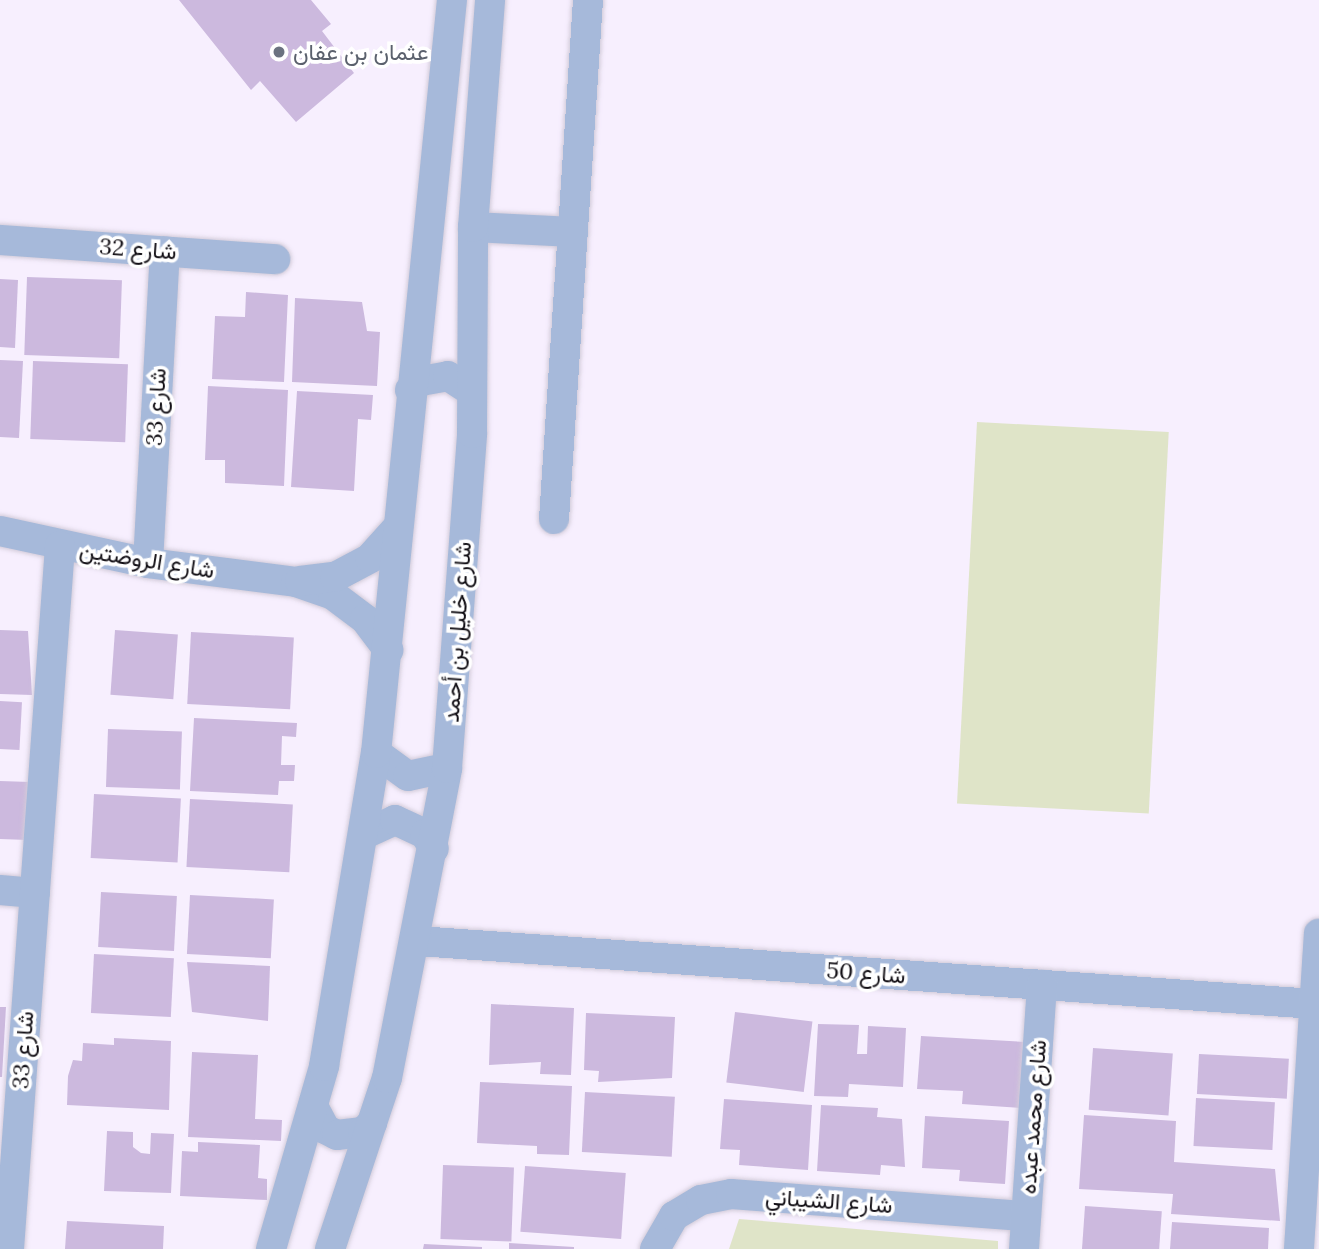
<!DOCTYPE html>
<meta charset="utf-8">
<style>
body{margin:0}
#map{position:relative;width:1319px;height:1249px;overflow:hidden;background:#f7effe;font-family:Lora,Vazirmatn,serif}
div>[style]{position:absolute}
.green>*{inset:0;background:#dfe4c8;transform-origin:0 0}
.building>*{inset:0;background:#ccb9de;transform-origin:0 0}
.roads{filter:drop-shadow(0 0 2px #d2cbd9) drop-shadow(0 0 2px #d2cbd9)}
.minor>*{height:30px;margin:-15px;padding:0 15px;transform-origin:15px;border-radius:15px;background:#a6b9da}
.dots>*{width:19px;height:19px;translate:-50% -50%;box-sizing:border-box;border:4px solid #fff;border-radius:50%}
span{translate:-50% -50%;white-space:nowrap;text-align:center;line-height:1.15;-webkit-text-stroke:7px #fff;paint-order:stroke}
.worship-label{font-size:23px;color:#5b616d}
.left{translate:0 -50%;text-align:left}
.street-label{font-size:23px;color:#120f15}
</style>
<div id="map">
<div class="green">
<div style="left:977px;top:422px;width:192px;height:382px;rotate:3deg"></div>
<div style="clip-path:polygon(739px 1219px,998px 1241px,998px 1249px,729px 1249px)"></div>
</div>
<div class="building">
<div style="clip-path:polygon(179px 0,311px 0,331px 24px,322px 31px,354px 73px,296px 122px,260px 81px,251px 90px)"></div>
<div style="left:27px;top:277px;width:95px;height:78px;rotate:2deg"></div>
<div style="clip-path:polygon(0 279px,18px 280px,15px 348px,0 347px)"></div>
<div style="clip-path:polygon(246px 292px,288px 295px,284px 382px,212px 379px,215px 316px,245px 317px)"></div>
<div style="clip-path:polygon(295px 298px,362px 302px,367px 331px,380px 332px,377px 386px,292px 382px)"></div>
<div style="clip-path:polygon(0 360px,23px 361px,19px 438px,0 437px)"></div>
<div style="left:33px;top:361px;width:95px;height:78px;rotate:2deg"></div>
<div style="clip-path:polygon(208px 386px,288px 390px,284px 486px,225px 483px,225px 460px,205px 460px)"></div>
<div style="clip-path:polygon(297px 391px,373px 395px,371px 420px,358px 419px,354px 491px,291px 487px)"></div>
<div style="clip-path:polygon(0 630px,28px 631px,32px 695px,0 694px)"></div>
<div style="left:115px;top:630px;width:63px;height:65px;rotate:4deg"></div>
<div style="left:191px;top:632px;width:103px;height:72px;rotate:3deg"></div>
<div style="left:0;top:701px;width:22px;height:48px;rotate:3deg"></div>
<div style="clip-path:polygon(194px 718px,297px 723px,296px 737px,282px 736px,281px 765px,295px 765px,294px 781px,279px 781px,278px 795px,190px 791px)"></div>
<div style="left:108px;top:729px;width:74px;height:58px;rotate:2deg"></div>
<div style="left:0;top:781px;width:30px;height:58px;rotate:2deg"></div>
<div style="left:94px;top:794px;width:87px;height:64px;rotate:3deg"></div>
<div style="left:190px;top:799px;width:103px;height:68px;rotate:3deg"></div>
<div style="left:101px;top:892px;width:76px;height:55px;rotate:3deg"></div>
<div style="left:190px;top:895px;width:84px;height:59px;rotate:3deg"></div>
<div style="left:94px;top:954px;width:80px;height:59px;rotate:3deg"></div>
<div style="clip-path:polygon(187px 962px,270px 966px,268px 1021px,192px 1012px)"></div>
<div style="clip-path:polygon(491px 1004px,574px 1008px,571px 1075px,540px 1074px,541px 1062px,489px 1065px)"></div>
<div style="clip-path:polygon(0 1007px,6px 1007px,2px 1077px,0 1077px)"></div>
<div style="left:735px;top:1012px;width:78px;height:71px;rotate:7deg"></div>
<div style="clip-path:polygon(586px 1013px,675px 1017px,672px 1078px,598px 1082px,599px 1071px,584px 1070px)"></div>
<div style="clip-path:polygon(818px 1024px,859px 1025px,857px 1054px,867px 1054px,868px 1026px,906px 1028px,903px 1087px,849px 1084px,848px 1097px,814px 1096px)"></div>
<div style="clip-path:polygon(921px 1036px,1025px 1042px,1021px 1108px,962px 1104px,963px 1091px,917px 1089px)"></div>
<div style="clip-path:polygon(114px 1038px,171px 1041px,169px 1110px,67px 1105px,68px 1076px,73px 1060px,82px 1061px,83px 1043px,114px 1045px)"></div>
<div style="left:1093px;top:1048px;width:80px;height:62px;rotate:4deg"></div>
<div style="clip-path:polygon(192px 1052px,258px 1055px,255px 1119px,282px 1120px,281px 1141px,188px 1137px)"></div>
<div style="left:1199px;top:1054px;width:90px;height:40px;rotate:3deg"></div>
<div style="clip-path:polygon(480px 1082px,572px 1086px,569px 1155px,537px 1154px,537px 1146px,477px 1143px)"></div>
<div style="left:585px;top:1092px;width:90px;height:60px;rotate:3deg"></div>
<div style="left:1196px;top:1098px;width:79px;height:48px;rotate:3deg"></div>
<div style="clip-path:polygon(724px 1099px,812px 1105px,808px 1170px,739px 1165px,740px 1150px,720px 1149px)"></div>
<div style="clip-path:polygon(821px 1105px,878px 1108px,877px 1117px,902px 1119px,905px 1167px,881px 1165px,880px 1175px,817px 1171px)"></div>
<div style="clip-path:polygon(1084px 1115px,1176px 1121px,1174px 1162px,1275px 1169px,1280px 1221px,1171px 1214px,1173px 1194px,1079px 1189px)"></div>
<div style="clip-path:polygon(925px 1116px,1009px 1121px,1005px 1184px,959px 1181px,960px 1170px,922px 1168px)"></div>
<div style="clip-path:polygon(107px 1131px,133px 1132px,133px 1147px,141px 1153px,150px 1154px,151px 1133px,174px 1134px,171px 1193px,104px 1191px)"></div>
<div style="clip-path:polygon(198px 1142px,260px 1145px,258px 1178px,267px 1179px,267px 1200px,180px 1196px,182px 1151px,198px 1152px)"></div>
<div style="left:443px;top:1165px;width:71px;height:74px;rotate:2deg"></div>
<div style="left:525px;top:1166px;width:101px;height:66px;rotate:4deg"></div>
<div style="left:1085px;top:1206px;width:77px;height:43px;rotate:4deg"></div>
<div style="clip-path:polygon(67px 1221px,164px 1226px,163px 1249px,65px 1249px)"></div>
<div style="clip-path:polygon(1172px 1222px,1269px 1228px,1268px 1249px,1170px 1249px)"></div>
<div style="clip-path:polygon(509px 1243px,574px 1247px,574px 1249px,509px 1249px)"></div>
<div style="clip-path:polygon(424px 1244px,482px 1247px,482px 1249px,423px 1249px)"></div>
</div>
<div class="roads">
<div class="minor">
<div style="left:473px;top:227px;width:100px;rotate:2.9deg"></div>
<div style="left:0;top:240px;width:276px;rotate:4deg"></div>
<div style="left:410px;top:390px;width:14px;rotate:-39deg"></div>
<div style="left:421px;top:381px;width:27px;rotate:-10deg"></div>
<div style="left:448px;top:376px;width:27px;rotate:33deg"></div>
<div style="left:554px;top:519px;width:520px;rotate:-86.25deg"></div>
<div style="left:0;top:531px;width:151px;rotate:12.2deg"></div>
<div style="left:148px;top:563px;width:149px;rotate:7.3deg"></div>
<div style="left:296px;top:582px;width:39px;rotate:19deg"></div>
<div style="left:333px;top:595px;width:40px;rotate:37deg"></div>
<div style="left:365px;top:619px;width:39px;rotate:53deg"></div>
<div style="left:148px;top:563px;width:312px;rotate:-86.9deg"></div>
<div style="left:300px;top:581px;width:35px;rotate:-7deg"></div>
<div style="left:335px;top:577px;width:40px;rotate:-28deg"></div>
<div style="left:370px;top:558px;width:39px;rotate:-48deg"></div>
<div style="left:376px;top:753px;width:39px;rotate:36deg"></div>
<div style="left:408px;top:776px;width:40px;rotate:-12deg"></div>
<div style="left:365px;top:834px;width:33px;rotate:-25deg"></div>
<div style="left:395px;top:820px;width:33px;rotate:25deg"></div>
<div style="left:425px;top:834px;width:17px;rotate:59deg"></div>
<div style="left:0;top:890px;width:35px;rotate:5deg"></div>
<div style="left:418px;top:941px;width:899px;rotate:4.02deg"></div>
<div style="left:313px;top:1106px;width:26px;rotate:62deg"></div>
<div style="left:325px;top:1129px;width:13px;rotate:27deg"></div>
<div style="left:337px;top:1135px;width:26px;rotate:-7deg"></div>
<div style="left:363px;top:1132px;width:13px;rotate:-45deg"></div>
<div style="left:9px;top:1249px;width:705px;rotate:-85.85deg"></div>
<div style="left:271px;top:1249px;width:191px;rotate:-73.8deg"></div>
<div style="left:324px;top:1066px;width:317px;rotate:-80.6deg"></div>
<div style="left:376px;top:753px;width:757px;rotate:-84.24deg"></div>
<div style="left:330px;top:1249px;width:180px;rotate:-71.6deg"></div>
<div style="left:387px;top:1078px;width:316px;rotate:-79deg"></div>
<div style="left:447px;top:768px;width:336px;rotate:-85.7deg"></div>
<div style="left:472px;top:433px;width:206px;rotate:-89.7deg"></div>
<div style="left:473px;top:227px;width:228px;rotate:-85.7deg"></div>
<div style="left:655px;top:1249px;width:38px;rotate:-60deg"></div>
<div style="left:674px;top:1216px;width:31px;rotate:-31deg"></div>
<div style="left:701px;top:1200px;width:31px;rotate:-11deg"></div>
<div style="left:731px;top:1194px;width:296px;rotate:4.3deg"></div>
<div style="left:1024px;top:1249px;width:265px;rotate:-86.1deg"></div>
<div style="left:1299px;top:1249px;width:316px;rotate:-86.4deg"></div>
</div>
</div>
<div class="dots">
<div style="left:279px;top:52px;background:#6b7280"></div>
</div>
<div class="worship-label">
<span class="left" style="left:293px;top:52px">عثمان بن عفان</span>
</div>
<div class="street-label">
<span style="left:138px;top:249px;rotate:4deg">شارع 32</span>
<span style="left:156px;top:407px;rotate:-87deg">شارع 33</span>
<span style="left:147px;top:560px;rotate:9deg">شارع الروضتين</span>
<span style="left:457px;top:632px;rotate:-86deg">شارع خليل بن أحمد</span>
<span style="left:866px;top:973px;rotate:4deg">شارع 50</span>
<span style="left:23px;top:1050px;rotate:-86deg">شارع 33</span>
<span style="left:1033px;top:1117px;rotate:-86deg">شارع محمد عبده</span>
<span style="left:829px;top:1201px;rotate:4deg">شارع الشيباني</span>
</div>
</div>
